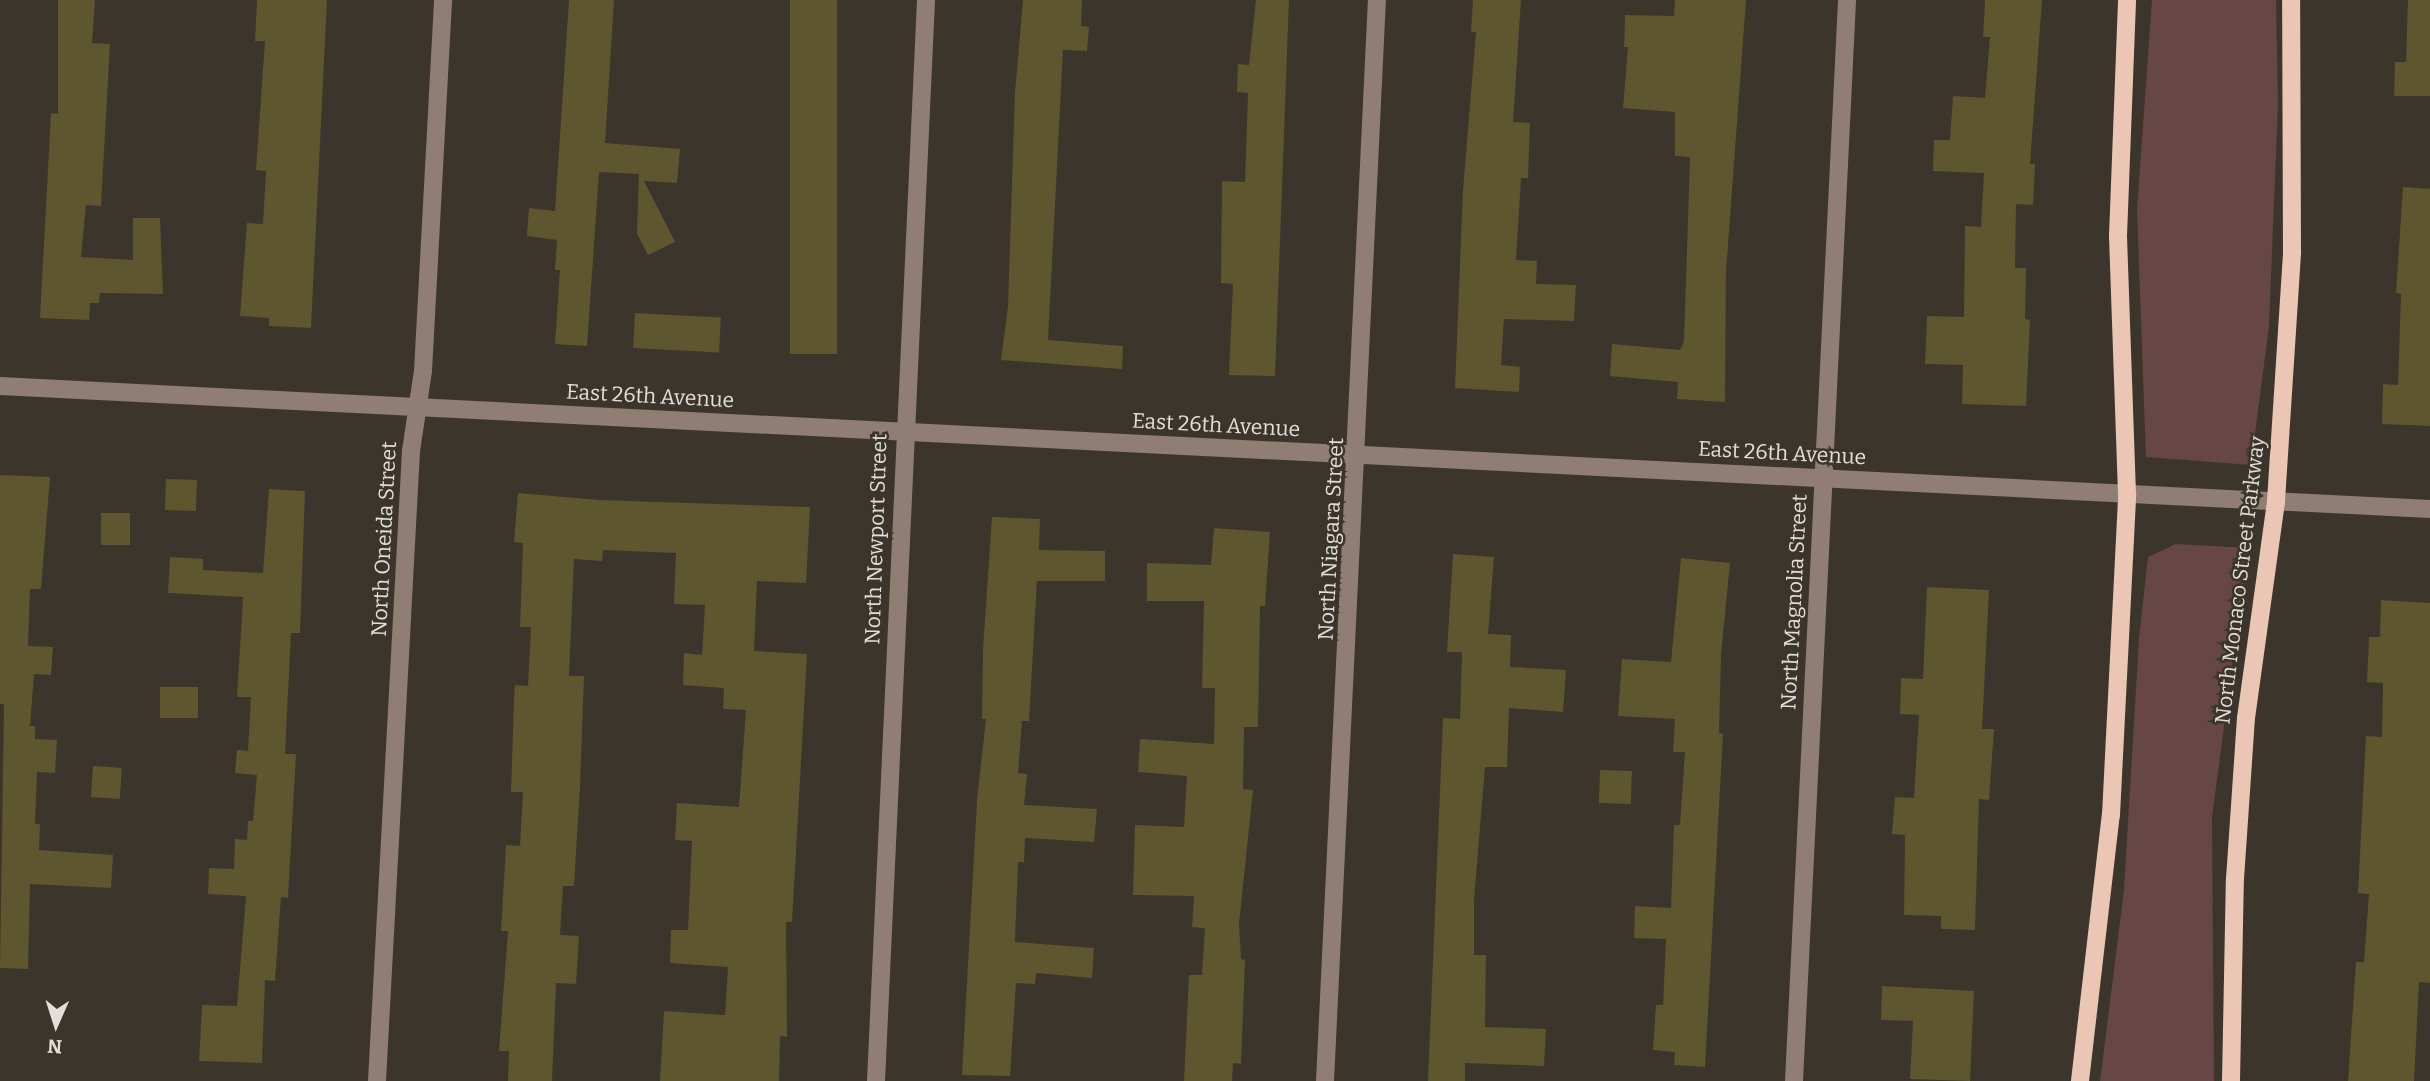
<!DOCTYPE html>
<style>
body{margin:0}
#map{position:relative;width:2430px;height:1081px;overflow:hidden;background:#3c352b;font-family:Bitter,serif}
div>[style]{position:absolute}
.green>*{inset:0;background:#664745}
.building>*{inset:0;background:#5d562f;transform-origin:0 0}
.minor>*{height:18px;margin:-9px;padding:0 9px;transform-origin:9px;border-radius:9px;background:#907e75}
.major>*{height:18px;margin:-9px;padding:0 9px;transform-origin:9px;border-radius:9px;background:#ebc6b4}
span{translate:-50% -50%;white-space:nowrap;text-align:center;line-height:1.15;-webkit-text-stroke:5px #3c352b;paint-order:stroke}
.street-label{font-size:21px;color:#e3ded9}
.north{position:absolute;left:21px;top:990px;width:70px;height:70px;-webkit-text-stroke:5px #3c352b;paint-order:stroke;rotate:183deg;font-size:19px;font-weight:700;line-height:28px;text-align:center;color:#e3ded9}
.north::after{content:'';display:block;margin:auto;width:24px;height:32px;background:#e3ded9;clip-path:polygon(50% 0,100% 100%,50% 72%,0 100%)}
</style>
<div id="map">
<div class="green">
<div style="clip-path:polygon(2152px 0,2276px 0,2278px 104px,2269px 326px,2251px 465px,2146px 457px,2137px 210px)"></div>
<div style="clip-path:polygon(2176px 544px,2248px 548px,2212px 817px,2214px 1081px,2100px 1081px,2124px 890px,2139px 638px,2148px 557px)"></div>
</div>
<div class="building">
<div style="clip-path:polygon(58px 0,95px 0,92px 43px,110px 44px,101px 206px,86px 205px,81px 257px,133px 260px,133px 218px,160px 218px,163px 294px,100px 293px,99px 303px,90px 303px,89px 320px,40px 318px,51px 113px,58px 114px)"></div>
<div style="clip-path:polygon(257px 0,327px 0,311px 328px,269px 326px,269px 318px,240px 316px,247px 223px,263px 224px,266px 171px,256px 170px,265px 41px,255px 41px)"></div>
<div style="clip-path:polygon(569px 0,614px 0,605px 143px,680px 149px,677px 183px,644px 181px,675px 242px,648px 255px,637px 234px,639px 174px,599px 172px,587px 346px,555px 344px,560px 270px,555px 270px,557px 240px,527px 236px,529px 208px,555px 211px)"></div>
<div style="left:790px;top:0;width:47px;height:354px"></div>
<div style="clip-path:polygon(1023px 0,1082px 0,1081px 26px,1089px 27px,1087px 51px,1063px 50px,1048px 340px,1123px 346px,1122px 369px,1001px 360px,1008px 306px,1015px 92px)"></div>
<div style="clip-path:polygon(1256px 0,1289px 0,1275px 376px,1229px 375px,1233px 284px,1221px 283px,1222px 181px,1245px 182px,1248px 93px,1237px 92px,1238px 64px,1249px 65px)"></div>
<div style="clip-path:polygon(1473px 0,1521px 0,1513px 122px,1530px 123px,1528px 178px,1521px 178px,1516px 260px,1537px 261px,1536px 284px,1576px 285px,1574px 321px,1504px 319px,1501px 365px,1520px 367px,1519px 392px,1455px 388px,1463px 190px,1476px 32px,1471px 32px)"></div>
<div style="clip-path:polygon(1675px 0,1746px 0,1726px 272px,1725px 402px,1677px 399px,1678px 382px,1610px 376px,1612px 344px,1680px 350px,1684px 341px,1690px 157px,1675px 156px,1675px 112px,1623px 108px,1628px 47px,1624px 47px,1625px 15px,1674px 16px)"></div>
<div style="clip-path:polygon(1985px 0,2042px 0,2030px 164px,2035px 164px,2033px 205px,2016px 204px,2015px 268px,2026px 268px,2025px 319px,2030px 320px,2026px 406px,1962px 404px,1963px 365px,1925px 364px,1927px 316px,1964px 317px,1965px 226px,1981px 227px,1984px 173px,1933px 171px,1934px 140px,1950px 140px,1953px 96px,1985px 98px,1990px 37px,1983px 37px)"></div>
<div style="clip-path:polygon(2408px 0,2430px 0,2430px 96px,2394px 96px,2395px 62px,2406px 62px)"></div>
<div style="clip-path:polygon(2403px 187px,2430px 189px,2430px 426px,2382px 424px,2383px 384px,2398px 385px,2401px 294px,2396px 293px)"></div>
<div style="left:635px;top:313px;width:86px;height:35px;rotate:3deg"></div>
<div style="clip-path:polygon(0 475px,50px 477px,41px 589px,30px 589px,28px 646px,53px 647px,51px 675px,34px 674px,30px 726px,35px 726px,35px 739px,57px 740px,55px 773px,37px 772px,35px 824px,40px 824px,39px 850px,113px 855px,111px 888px,30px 884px,28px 969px,0 968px,4px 704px,0 704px)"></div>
<div style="left:166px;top:479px;width:31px;height:31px;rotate:2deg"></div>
<div style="clip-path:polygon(269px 489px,305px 491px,300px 633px,291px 633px,285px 754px,296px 754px,288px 898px,281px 897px,275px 981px,265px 980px,262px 1063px,199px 1061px,202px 1005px,237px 1006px,246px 896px,208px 894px,209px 868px,234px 869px,235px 839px,247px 840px,248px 821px,253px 821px,257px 775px,235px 773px,237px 750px,248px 751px,251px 697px,237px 697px,243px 597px,168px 593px,170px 557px,203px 559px,203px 570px,263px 573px)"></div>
<div style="clip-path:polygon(518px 493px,599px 500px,810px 507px,806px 583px,757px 581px,754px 651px,807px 654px,792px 922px,786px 922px,787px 1037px,780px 1036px,779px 1081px,660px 1081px,664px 1011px,725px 1015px,728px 967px,670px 963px,671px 930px,688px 930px,692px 841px,675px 840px,677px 803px,739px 807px,746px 710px,723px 709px,724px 688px,683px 685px,684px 653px,702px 655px,705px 605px,674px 604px,676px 553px,603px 550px,602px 561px,574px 559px,569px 676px,584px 676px,580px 787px,574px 886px,563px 886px,560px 935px,579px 936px,576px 984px,556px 983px,552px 1081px,508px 1081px,509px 1051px,499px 1051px,508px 931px,501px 931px,506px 845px,520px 846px,523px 792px,511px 792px,514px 697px,515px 685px,528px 686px,531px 627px,520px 627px,523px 543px,514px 542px)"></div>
<div style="left:101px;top:513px;width:29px;height:32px"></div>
<div style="clip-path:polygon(992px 517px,1040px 519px,1039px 550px,1105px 551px,1105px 581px,1037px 581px,1029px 721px,1022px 721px,1018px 773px,1027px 774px,1024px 805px,1097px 809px,1094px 842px,1025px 838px,1024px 862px,1018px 862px,1015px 942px,1094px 948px,1092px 978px,1036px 973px,1035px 984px,1016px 983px,1010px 1076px,962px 1075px,977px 800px,986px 719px,982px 719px,983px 649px)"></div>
<div style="clip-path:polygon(1214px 528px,1270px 532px,1265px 606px,1260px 606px,1258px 727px,1244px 727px,1243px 789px,1253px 790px,1239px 924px,1241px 959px,1245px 960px,1241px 1064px,1233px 1063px,1232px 1081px,1184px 1081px,1189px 975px,1202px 975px,1205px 928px,1192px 927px,1194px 896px,1133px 895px,1135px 825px,1184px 827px,1187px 776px,1138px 772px,1140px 739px,1214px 744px,1215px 688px,1202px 688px,1204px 601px,1147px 601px,1147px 563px,1211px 565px)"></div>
<div style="clip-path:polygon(1453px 554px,1494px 557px,1488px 634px,1511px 635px,1510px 667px,1566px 670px,1563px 712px,1509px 708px,1507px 767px,1485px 767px,1474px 900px,1474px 955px,1486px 955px,1485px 1027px,1546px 1029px,1544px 1066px,1465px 1063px,1465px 1081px,1428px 1081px,1443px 718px,1460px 719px,1462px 652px,1447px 652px)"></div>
<div style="clip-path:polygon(1681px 558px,1730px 563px,1721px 655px,1719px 733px,1723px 734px,1705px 1067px,1674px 1065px,1675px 1052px,1653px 1050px,1656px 1005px,1663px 1005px,1666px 939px,1634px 938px,1635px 906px,1671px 908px,1674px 825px,1680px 825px,1685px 752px,1673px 752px,1675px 719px,1618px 716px,1622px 659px,1671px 662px)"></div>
<div style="clip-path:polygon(1927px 587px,1989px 590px,1982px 729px,1994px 729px,1989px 800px,1979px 799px,1975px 930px,1941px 929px,1941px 916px,1904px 915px,1905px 835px,1892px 834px,1895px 797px,1914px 798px,1919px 715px,1900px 714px,1901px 678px,1923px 679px)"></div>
<div style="clip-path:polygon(2381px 600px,2430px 603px,2430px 983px,2419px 982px,2414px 1081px,2348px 1081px,2356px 962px,2364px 962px,2369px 894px,2358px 893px,2366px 736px,2382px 737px,2383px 683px,2367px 682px,2369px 637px,2380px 637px)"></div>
<div style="left:160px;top:687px;width:38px;height:31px"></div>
<div style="left:93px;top:766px;width:29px;height:31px;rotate:4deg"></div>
<div style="left:1600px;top:770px;width:32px;height:33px;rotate:2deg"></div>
<div style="clip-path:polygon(1882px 986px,1974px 991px,1970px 1081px,1910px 1079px,1913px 1021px,1881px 1020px)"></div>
</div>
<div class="minor">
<div style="left:0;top:386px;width:2433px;rotate:2.9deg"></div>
<div style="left:377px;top:1081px;width:631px;rotate:-86.91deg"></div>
<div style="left:411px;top:451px;width:81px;rotate:-81.5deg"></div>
<div style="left:423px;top:371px;width:372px;rotate:-86.9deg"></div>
<div style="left:876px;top:1081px;width:1082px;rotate:-87.35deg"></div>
<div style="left:1325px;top:1081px;width:1082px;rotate:-87.25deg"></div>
<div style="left:1794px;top:1081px;width:1082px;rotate:-87.19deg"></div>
</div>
<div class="major">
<div style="left:2080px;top:1081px;width:268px;rotate:-83.4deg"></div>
<div style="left:2111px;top:815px;width:321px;rotate:-87.1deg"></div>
<div style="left:2127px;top:494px;width:258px;rotate:-92deg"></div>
<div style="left:2118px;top:236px;width:236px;rotate:-87.8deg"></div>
<div style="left:2231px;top:1081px;width:202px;rotate:-88.9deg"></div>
<div style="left:2235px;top:879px;width:161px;rotate:-86.1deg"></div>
<div style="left:2246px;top:718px;width:219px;rotate:-82.1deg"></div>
<div style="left:2276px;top:501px;width:250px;rotate:-86.3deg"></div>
<div style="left:2292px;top:252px;width:252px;rotate:-90.2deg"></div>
</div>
<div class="street-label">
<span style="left:650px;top:396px;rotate:3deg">East 26th Avenue</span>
<span style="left:1216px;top:425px;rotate:3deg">East 26th Avenue</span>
<span style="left:1782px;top:453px;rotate:3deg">East 26th Avenue</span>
<span style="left:384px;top:539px;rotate:-87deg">North Oneida Street</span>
<span style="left:876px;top:539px;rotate:-88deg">North Newport Street</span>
<span style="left:1331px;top:539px;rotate:-87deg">North Niagara Street</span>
<span style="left:2240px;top:580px;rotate:-83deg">North Monaco Street Parkway</span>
<span style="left:1794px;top:602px;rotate:-87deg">North Magnolia Street</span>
</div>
<div class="north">N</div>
</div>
